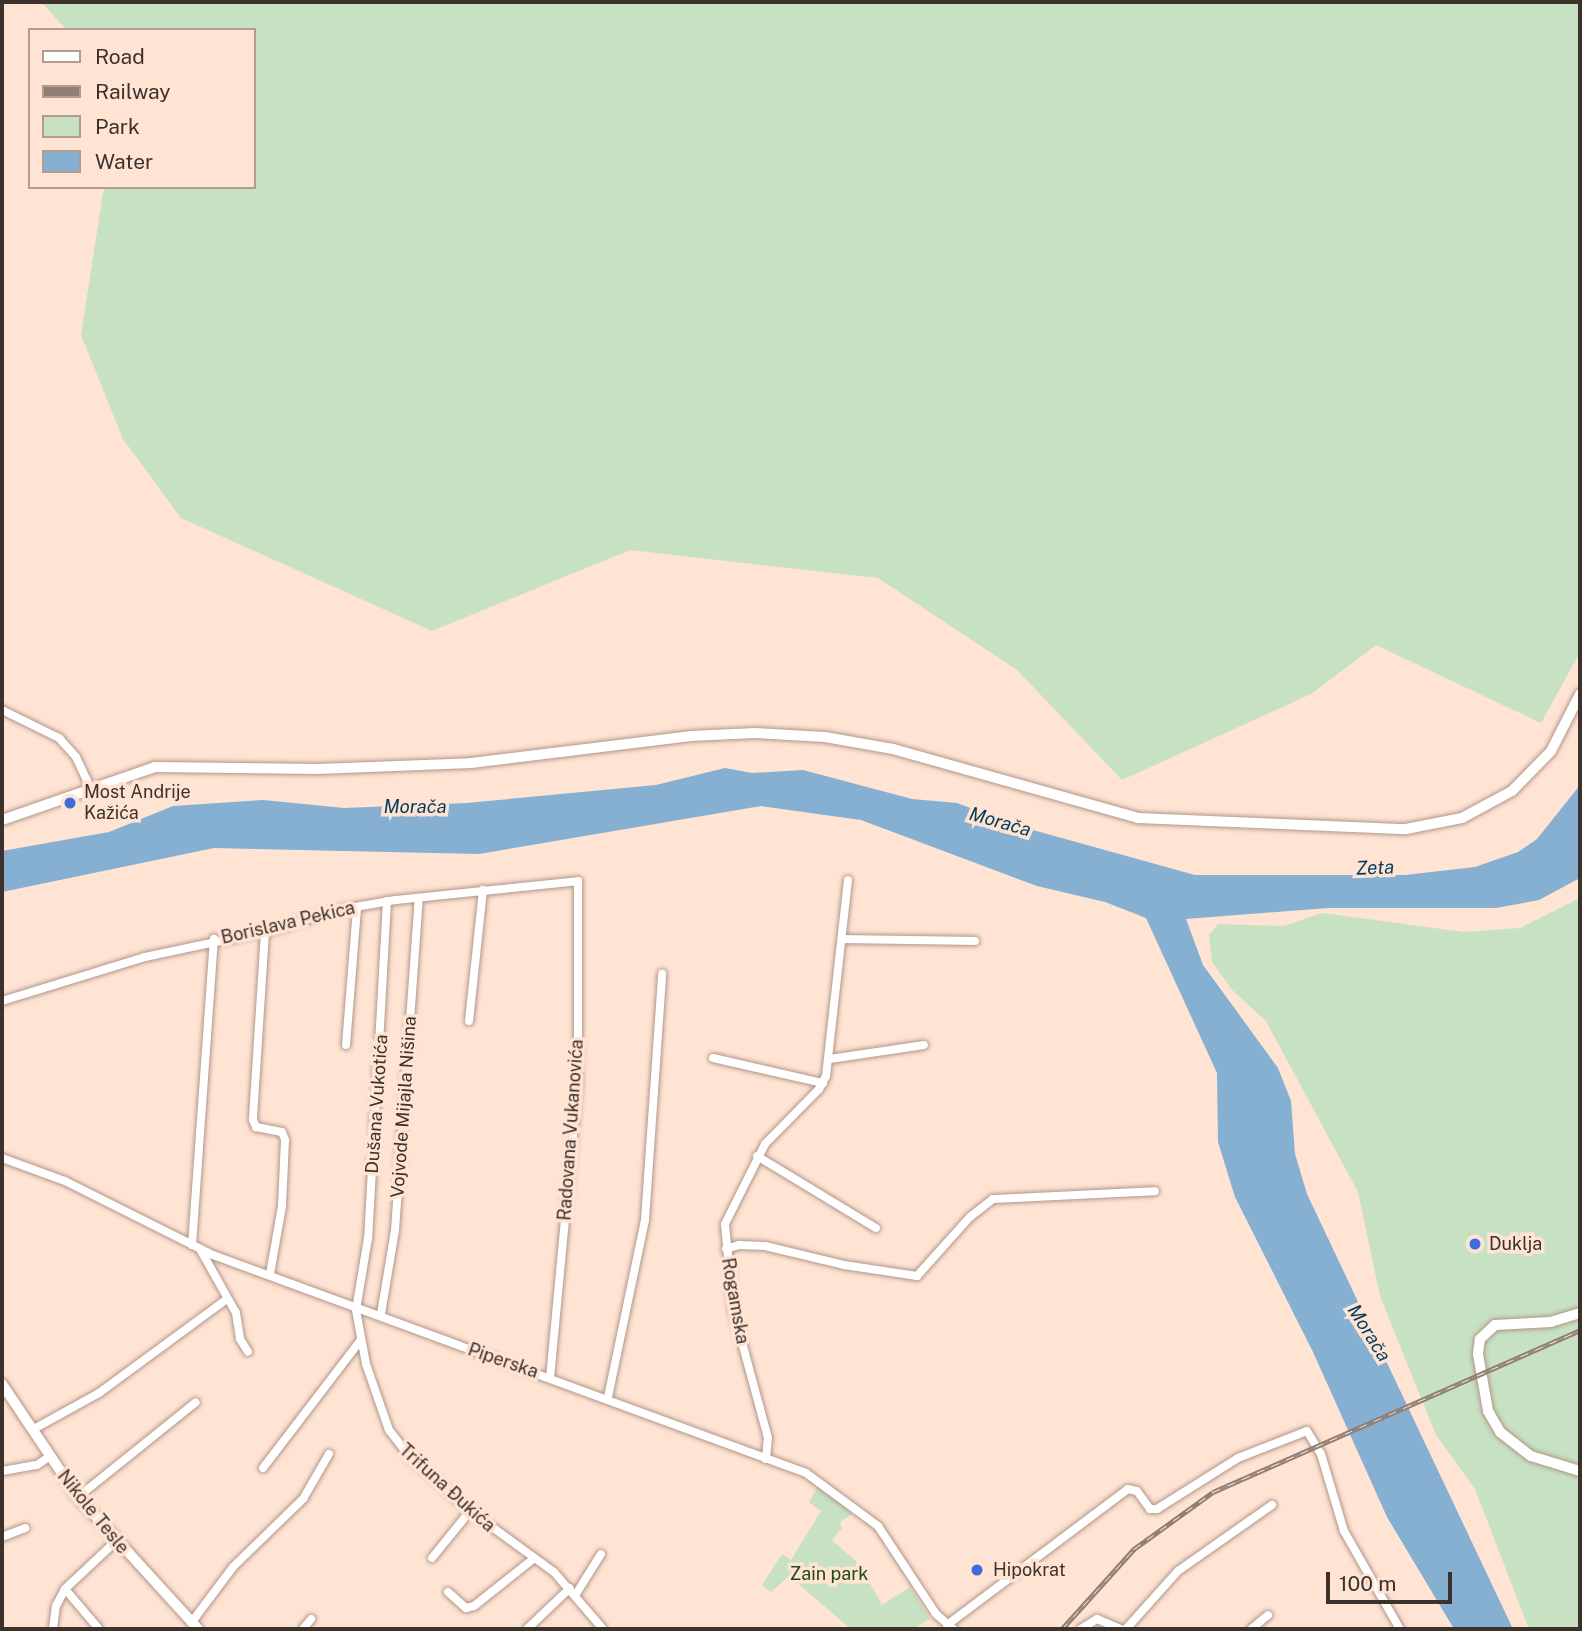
<!DOCTYPE html>
<meta charset="utf-8">
<style>
body{margin:0}
#map{position:relative;width:1582px;height:1631px;overflow:hidden;background:#ffe3d3;font-family:"Public Sans",sans-serif}
div>[style]{position:absolute}
.green>*{inset:0;background:#c7e1c3}
.water>*{inset:0;background:#85b0d2}
.roads{filter:drop-shadow(0 0 2px #b19789) drop-shadow(0 0 2px #b19789)}
.minor>*{height:8px;margin:-4px;padding:0 4px;transform-origin:4px;border-radius:4px;background:#fff}
.tertiary>*{height:10px;margin:-5px;padding:0 5px;transform-origin:5px;border-radius:5px;background:#fff}
.secondary>*{height:10px;margin:-5px;padding:0 5px;transform-origin:5px;border-radius:5px;background:#fff}
.rail>*{height:5px;margin-top:-2.5px;transform-origin:0;background:repeating-linear-gradient(90deg,#ffe3d3 0 8px,#917e74 0 16px);box-sizing:border-box;border-block:2px solid #917e74}
.dots>*{width:19px;height:19px;translate:-50% -50%;box-sizing:border-box;border:4px solid #ffe3d3;border-radius:50%}
span{translate:-50% -50%;white-space:nowrap;text-align:center;line-height:1.15;-webkit-text-stroke:7px #ffe3d3;paint-order:stroke}
.poi-label{font-size:18px;color:#3c312b}
.left{translate:0 -50%;text-align:left}
.street-label{font-size:18px;color:#3c312b}
.park-label{font-size:18px;color:#1b4a14}
.water-label{font-size:19px;color:#033b5c;font-style:italic}
.frame{position:absolute;inset:0;border:4px solid #3c312b;pointer-events:none}
.legend{position:absolute;left:28px;top:28px;width:228px;height:161px;box-sizing:border-box;background:#ffe3d3;border:2px solid #b19c90;margin:0;padding:9px 12px;list-style:none;font-size:21px;color:#3c312b}
.legend li{display:flex;align-items:center;gap:14px;height:35px}
.legend b{width:35px;border:2px solid #b19c90}
.scale{position:absolute;left:1326px;top:1572px;width:126px;height:32px;box-sizing:border-box;border:4px solid #3c312b;border-top:0;padding-left:9px;font-size:21px;line-height:24px;white-space:nowrap;color:#3c312b;-webkit-text-stroke:5px #ffe3d3;paint-order:stroke}
</style>
<div id="map">
<div class="green">
<div style="clip-path:polygon(41px 2px,1580px 2px,1580px 652px,1541px 723px,1376px 645px,1311px 694px,1122px 780px,1017px 670px,878px 578px,630px 550px,432px 631px,181px 518px,123px 439px,81px 335px,104px 187px,254px 187px,254px 30px,67px 30px)"></div>
<div style="clip-path:polygon(1580px 898px,1580px 1629px,1529px 1629px,1475px 1489px,1436px 1435px,1380px 1296px,1358px 1192px,1266px 1021px,1233px 991px,1212px 962px,1209px 935px,1218px 924px,1284px 926px,1322px 913px,1464px 932px,1520px 928px)"></div>
<div style="clip-path:polygon(819px 1485px,852px 1514px,840px 1522px,842px 1528px,832px 1540px,860px 1565px,882px 1605px,910px 1587px,930px 1619px,913px 1629px,851px 1629px,789px 1576px,771px 1592px,762px 1585px,782px 1554px,791px 1560px,821px 1511px,809px 1502px)"></div>
</div>
<div class="water">
<div style="clip-path:polygon(725px 768px,752px 773px,803px 770px,912px 799px,957px 803px,1022px 827px,1195px 875px,1405px 875px,1475px 867px,1518px 852px,1537px 839px,1580px 785px,1580px 878px,1539px 900px,1496px 908px,1328px 908px,1186px 919px,1203px 965px,1278px 1068px,1291px 1101px,1295px 1154px,1307px 1194px,1513px 1629px,1454px 1629px,1387px 1517px,1313px 1352px,1235px 1197px,1218px 1142px,1217px 1073px,1146px 918px,1105px 902px,1037px 886px,861px 820px,761px 806px,479px 854px,214px 848px,2px 892px,2px 851px,109px 832px,173px 806px,263px 800px,344px 808px,467px 803px,656px 785px)"></div>
</div>
<div class="roads">
<div class="minor">
<div style="left:2px;top:710px;width:64px;rotate:26.2deg"></div>
<div style="left:59px;top:738px;width:25px;rotate:48deg"></div>
<div style="left:76px;top:757px;width:33px;rotate:65deg"></div>
<div style="left:387px;top:901px;width:338px;rotate:93.2deg"></div>
<div style="left:368px;top:1238px;width:73px;rotate:99.5deg"></div>
<div style="left:356px;top:1310px;width:55px;rotate:79.5deg"></div>
<div style="left:366px;top:1364px;width:70px;rotate:70.8deg"></div>
<div style="left:389px;top:1430px;width:33px;rotate:52deg"></div>
<div style="left:409px;top:1456px;width:82px;rotate:42deg"></div>
<div style="left:470px;top:1511px;width:104px;rotate:36deg"></div>
<div style="left:554px;top:1572px;width:75px;rotate:49.3deg"></div>
<div style="left:265px;top:932px;width:188px;rotate:93.7deg"></div>
<div style="left:253px;top:1120px;width:8px;rotate:67deg"></div>
<div style="left:256px;top:1127px;width:26px;rotate:11deg"></div>
<div style="left:282px;top:1132px;width:9px;rotate:69deg"></div>
<div style="left:285px;top:1140px;width:66px;rotate:92.6deg"></div>
<div style="left:282px;top:1206px;width:69px;rotate:100deg"></div>
<div style="left:844px;top:939px;width:131px;rotate:0.9deg"></div>
<div style="left:2px;top:1001px;width:150px;rotate:-17.1deg"></div>
<div style="left:145px;top:957px;width:139px;rotate:-12deg"></div>
<div style="left:281px;top:928px;width:55px;rotate:-18.1deg"></div>
<div style="left:333px;top:911px;width:63px;rotate:-10.1deg"></div>
<div style="left:395px;top:900px;width:184px;rotate:-5.9deg"></div>
<div style="left:578px;top:881px;width:201px;rotate:90deg"></div>
<div style="left:578px;top:1082px;width:296px;rotate:95.4deg"></div>
<div style="left:469px;top:1021px;width:132px;rotate:-83.9deg"></div>
<div style="left:346px;top:1045px;width:138px;rotate:-85.4deg"></div>
<div style="left:713px;top:1058px;width:113px;rotate:12.8deg"></div>
<div style="left:830px;top:1059px;width:95px;rotate:-8.5deg"></div>
<div style="left:757px;top:1156px;width:139px;rotate:31.2deg"></div>
<div style="left:2px;top:1158px;width:67px;rotate:20.1deg"></div>
<div style="left:65px;top:1181px;width:165px;rotate:26.6deg"></div>
<div style="left:213px;top:1255px;width:632px;rotate:20.18deg"></div>
<div style="left:806px;top:1473px;width:89px;rotate:36.4deg"></div>
<div style="left:878px;top:1526px;width:105px;rotate:56.6deg"></div>
<div style="left:936px;top:1614px;width:23px;rotate:41deg"></div>
<div style="left:192px;top:1245px;width:307px;rotate:-85.9deg"></div>
<div style="left:200px;top:1249px;width:73px;rotate:60.6deg"></div>
<div style="left:236px;top:1313px;width:26px;rotate:81deg"></div>
<div style="left:240px;top:1339px;width:15px;rotate:58deg"></div>
<div style="left:726px;top:1249px;width:14px;rotate:-17deg"></div>
<div style="left:739px;top:1245px;width:26px;rotate:2deg"></div>
<div style="left:765px;top:1246px;width:81px;rotate:13.5deg"></div>
<div style="left:844px;top:1265px;width:74px;rotate:8.6deg"></div>
<div style="left:917px;top:1276px;width:79px;rotate:-48.1deg"></div>
<div style="left:970px;top:1217px;width:29px;rotate:-38deg"></div>
<div style="left:993px;top:1199px;width:162px;rotate:-2.8deg"></div>
<div style="left:381px;top:1314px;width:85px;rotate:-80.5deg"></div>
<div style="left:395px;top:1230px;width:332px;rotate:-85.9deg"></div>
<div style="left:608px;top:1397px;width:181px;rotate:-78.2deg"></div>
<div style="left:645px;top:1220px;width:247px;rotate:-86deg"></div>
<div style="left:32px;top:1430px;width:77px;rotate:-28.9deg"></div>
<div style="left:99px;top:1393px;width:159px;rotate:-36.3deg"></div>
<div style="left:766px;top:1459px;width:21px;rotate:-85deg"></div>
<div style="left:768px;top:1438px;width:134px;rotate:-105.2deg"></div>
<div style="left:733px;top:1309px;width:85px;rotate:-95.4deg"></div>
<div style="left:725px;top:1224px;width:89px;rotate:-63.4deg"></div>
<div style="left:765px;top:1144px;width:77px;rotate:-45.5deg"></div>
<div style="left:819px;top:1089px;width:15px;rotate:-62deg"></div>
<div style="left:826px;top:1076px;width:197px;rotate:-83.6deg"></div>
<div style="left:263px;top:1468px;width:160px;rotate:-52.6deg"></div>
<div style="left:2px;top:1471px;width:36px;rotate:-10deg"></div>
<div style="left:37px;top:1465px;width:14px;rotate:-34deg"></div>
<div style="left:78px;top:1497px;width:151px;rotate:-38.8deg"></div>
<div style="left:2px;top:1537px;width:25px;rotate:-21deg"></div>
<div style="left:432px;top:1558px;width:60px;rotate:-51deg"></div>
<div style="left:65px;top:1589px;width:52px;rotate:49.6deg"></div>
<div style="left:448px;top:1592px;width:24px;rotate:42deg"></div>
<div style="left:466px;top:1608px;width:8px;rotate:-14deg"></div>
<div style="left:474px;top:1606px;width:75px;rotate:-38.5deg"></div>
<div style="left:576px;top:1594px;width:47px;rotate:-58deg"></div>
<div style="left:191px;top:1623px;width:70px;rotate:-53.1deg"></div>
<div style="left:233px;top:1567px;width:98px;rotate:-44.2deg"></div>
<div style="left:303px;top:1499px;width:52px;rotate:-60deg"></div>
<div style="left:947px;top:1625px;width:226px;rotate:-36.9deg"></div>
<div style="left:1128px;top:1489px;width:9px;rotate:13deg"></div>
<div style="left:1137px;top:1491px;width:22px;rotate:54deg"></div>
<div style="left:1150px;top:1509px;width:7px"></div>
<div style="left:1157px;top:1509px;width:96px;rotate:-32.2deg"></div>
<div style="left:1238px;top:1458px;width:74px;rotate:-21.4deg"></div>
<div style="left:1307px;top:1431px;width:27px;rotate:59deg"></div>
<div style="left:1321px;top:1454px;width:80px;rotate:73.4deg"></div>
<div style="left:1344px;top:1531px;width:113px;rotate:60.3deg"></div>
<div style="left:53px;top:1629px;width:23px;rotate:-83deg"></div>
<div style="left:56px;top:1606px;width:19px;rotate:-62deg"></div>
<div style="left:65px;top:1589px;width:69px;rotate:-43.2deg"></div>
<div style="left:303px;top:1629px;width:13px;rotate:-51deg"></div>
<div style="left:527px;top:1629px;width:59px;rotate:-43.6deg"></div>
<div style="left:1081px;top:1629px;width:19px;rotate:-32deg"></div>
<div style="left:1097px;top:1619px;width:26px;rotate:23deg"></div>
<div style="left:1126px;top:1629px;width:78px;rotate:-48.1deg"></div>
<div style="left:1178px;top:1571px;width:115px;rotate:-35.1deg"></div>
<div style="left:1251px;top:1629px;width:22px;rotate:-39deg"></div>
</div>
<div class="tertiary">
<div style="left:1580px;top:1313px;width:30px;rotate:163deg"></div>
<div style="left:1551px;top:1322px;width:56px;rotate:176.9deg"></div>
<div style="left:1495px;top:1325px;width:21px;rotate:137deg"></div>
<div style="left:1480px;top:1339px;width:15px;rotate:98deg"></div>
<div style="left:1478px;top:1354px;width:58px;rotate:80deg"></div>
<div style="left:1488px;top:1411px;width:24px;rotate:60deg"></div>
<div style="left:1500px;top:1432px;width:39px;rotate:38deg"></div>
<div style="left:1531px;top:1456px;width:51px;rotate:17deg"></div>
<div style="left:2px;top:1384px;width:136px;rotate:56.1deg"></div>
<div style="left:78px;top:1497px;width:178px;rotate:47.7deg"></div>
</div>
<div class="secondary">
<div style="left:2px;top:820px;width:162px;rotate:-19.1deg"></div>
<div style="left:155px;top:767px;width:163px;rotate:0.7deg"></div>
<div style="left:318px;top:769px;width:153px;rotate:-2.2deg"></div>
<div style="left:471px;top:763px;width:222px;rotate:-7deg"></div>
<div style="left:691px;top:736px;width:64px;rotate:-2.7deg"></div>
<div style="left:755px;top:733px;width:70px;rotate:3.3deg"></div>
<div style="left:825px;top:737px;width:69px;rotate:10deg"></div>
<div style="left:893px;top:749px;width:255px;rotate:15.7deg"></div>
<div style="left:1138px;top:818px;width:268px;rotate:2.4deg"></div>
<div style="left:1406px;top:829px;width:57px;rotate:-11.1deg"></div>
<div style="left:1462px;top:818px;width:57px;rotate:-28.4deg"></div>
<div style="left:1512px;top:791px;width:56px;rotate:-45.7deg"></div>
<div style="left:1551px;top:751px;width:64px;rotate:-63deg"></div>
</div>
</div>
<div class="rail">
<div style="left:1062px;top:1629px;width:108px;rotate:-48deg"></div>
<div style="left:1134px;top:1549px;width:97px;rotate:-35.8deg"></div>
<div style="left:1213px;top:1492px;width:401px;rotate:-23.8deg"></div>
</div>
<div class="dots">
<div style="left:70px;top:803px;background:#3f6bdc"></div>
<div style="left:1475px;top:1244px;background:#3f6bdc"></div>
<div style="left:977px;top:1570px;background:#3f6bdc"></div>
</div>
<div class="poi-label">
<span class="left" style="left:84px;top:803px">Most Andrije<br>Kažića</span>
<span class="left" style="left:1489px;top:1244px">Duklja</span>
<span class="left" style="left:993px;top:1570px">Hipokrat</span>
</div>
<div class="street-label">
<span style="left:288px;top:923px;rotate:-13deg">Borislava Pekica</span>
<span style="left:377px;top:1104px;rotate:-86deg">Dušana Vukotića</span>
<span style="left:404px;top:1107px;rotate:-86deg">Vojvode Mijajla Nišina</span>
<span style="left:571px;top:1130px;rotate:-86deg">Radovana Vukanovića</span>
<span style="left:735px;top:1301px;rotate:80deg">Rogamska</span>
<span style="left:503px;top:1361px;rotate:19deg">Piperska</span>
<span style="left:447px;top:1488px;rotate:42deg">Trifuna Đukića</span>
<span style="left:93px;top:1512px;rotate:51deg">Nikole Tesle</span>
</div>
<div class="park-label">
<span style="left:829px;top:1574px">Zain park</span>
</div>
<div class="water-label">
<span style="left:415px;top:807px">Morača</span>
<span style="left:1000px;top:822px;rotate:16deg">Morača</span>
<span style="left:1375px;top:868px;rotate:-2deg">Zeta</span>
<span style="left:1369px;top:1333px;rotate:58deg">Morača</span>
</div>
<div class="frame"></div>
<ul class="legend">
<li><b style="height:9px;background:#fff"></b>Road</li>
<li><b style="height:9px;background:#917e74"></b>Railway</li>
<li><b style="height:19px;background:#c7e1c3"></b>Park</li>
<li><b style="height:19px;background:#85b0d2"></b>Water</li>
</ul>
<div class="scale">100 m</div>
</div>
